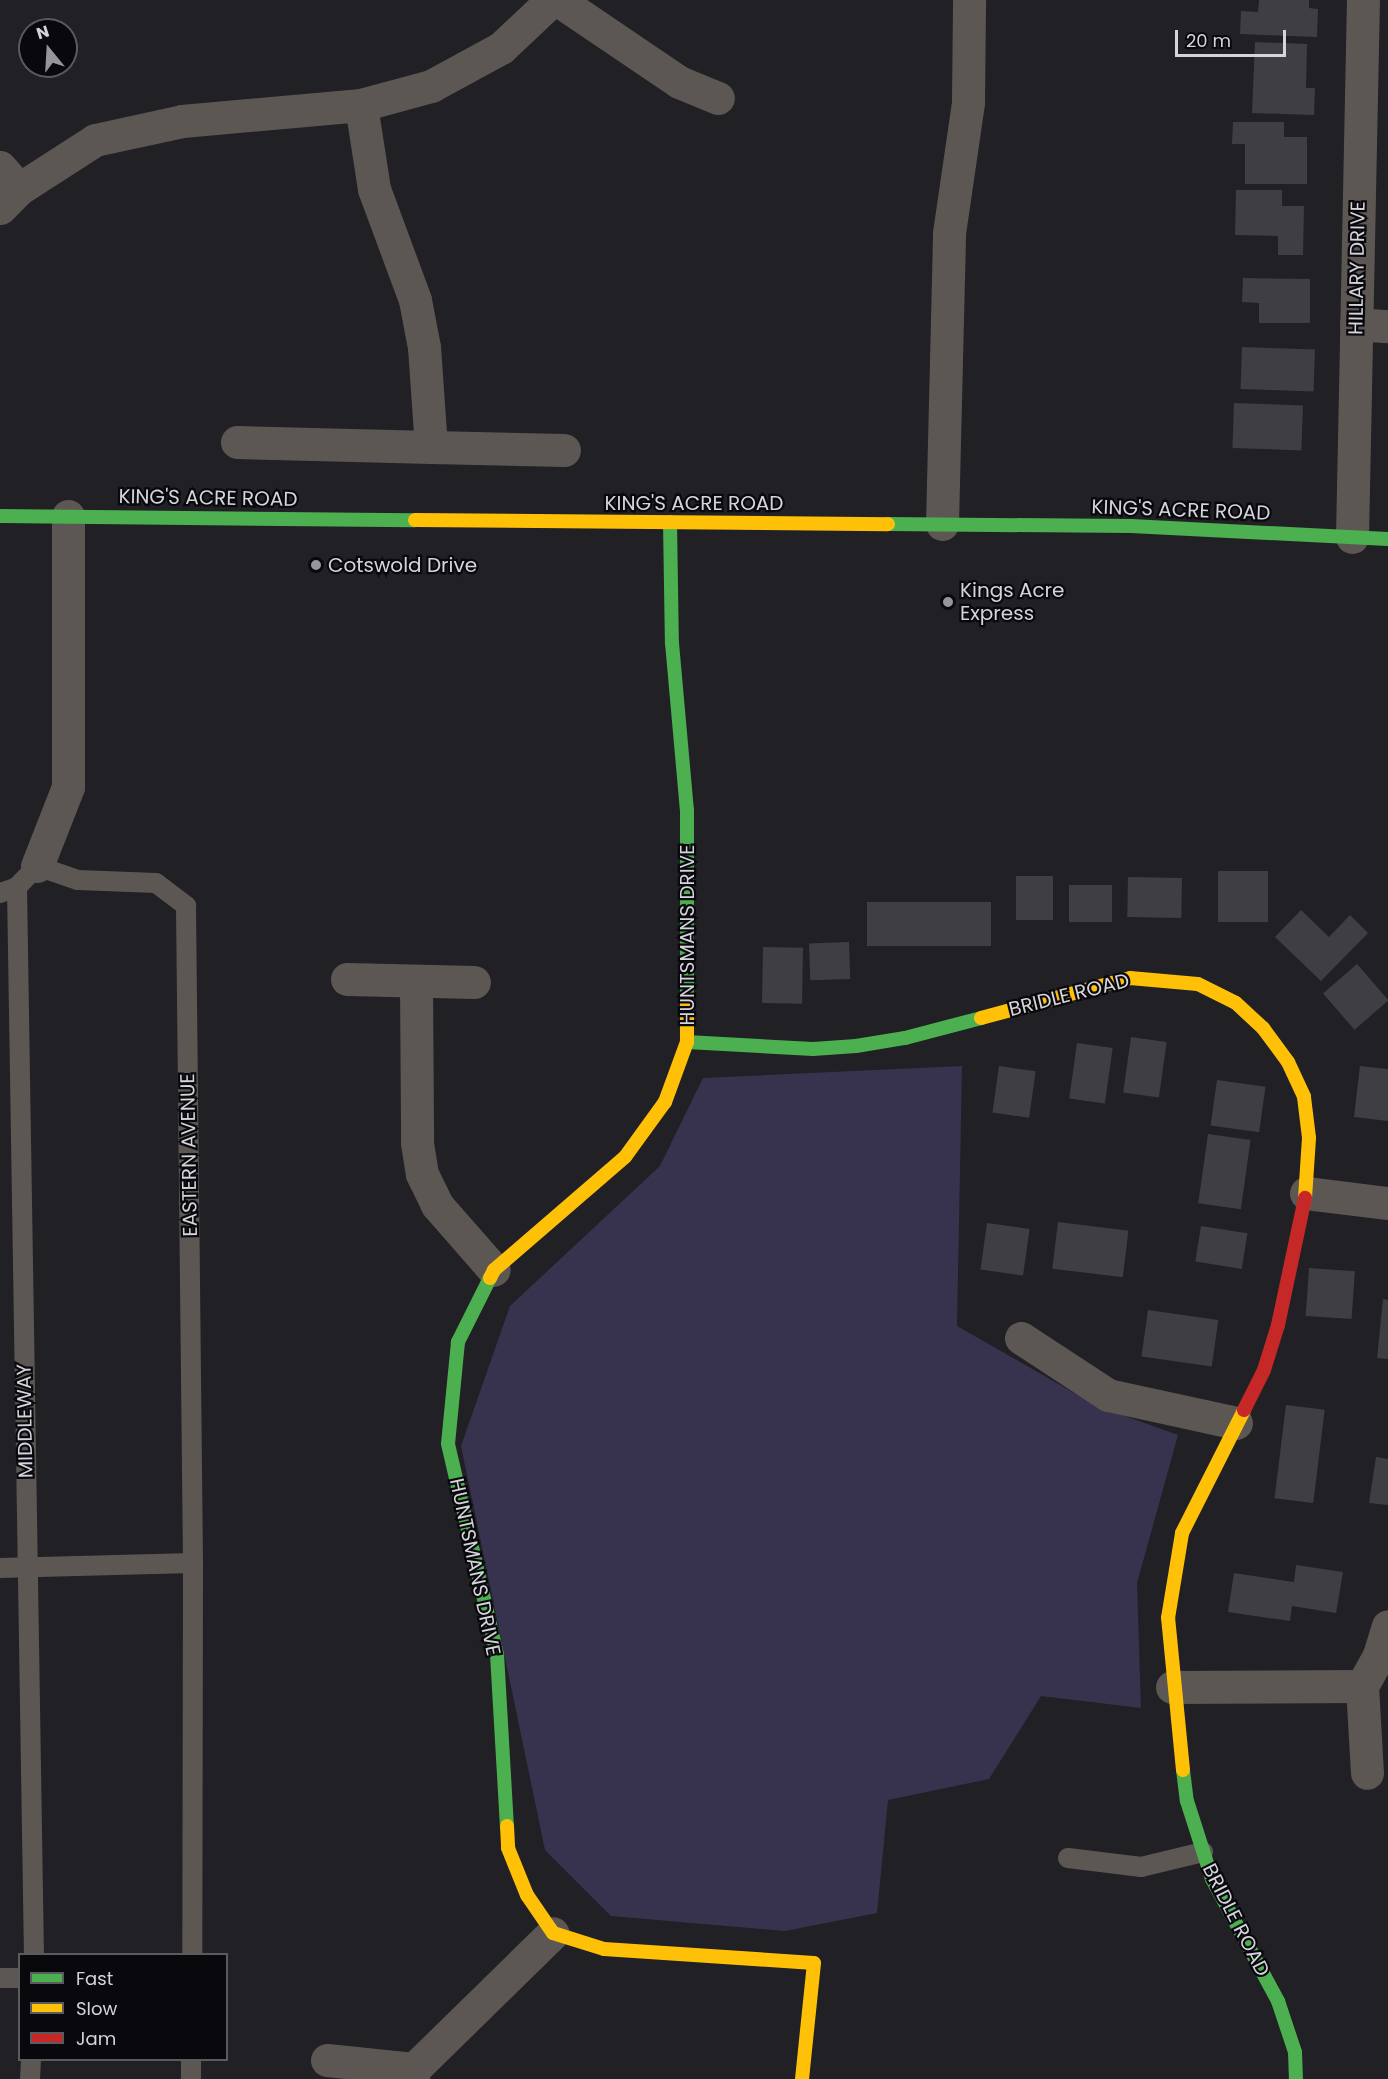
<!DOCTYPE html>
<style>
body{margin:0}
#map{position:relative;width:1388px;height:2079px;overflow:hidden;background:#202025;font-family:Poppins,sans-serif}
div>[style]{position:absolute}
.green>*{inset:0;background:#37334f}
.building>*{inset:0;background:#3f3f43;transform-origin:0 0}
.lane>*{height:20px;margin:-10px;padding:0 10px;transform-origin:10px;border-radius:10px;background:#5d5754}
.street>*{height:33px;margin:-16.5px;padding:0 16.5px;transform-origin:16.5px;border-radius:16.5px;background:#5d5754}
.fast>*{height:14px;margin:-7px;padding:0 7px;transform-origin:7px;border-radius:7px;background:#4caf50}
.slow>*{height:14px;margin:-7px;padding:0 7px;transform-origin:7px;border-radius:7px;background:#ffc107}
.jam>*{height:14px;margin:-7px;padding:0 7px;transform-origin:7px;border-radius:7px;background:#c62828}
.dots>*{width:16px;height:16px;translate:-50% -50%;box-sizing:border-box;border:3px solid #09080d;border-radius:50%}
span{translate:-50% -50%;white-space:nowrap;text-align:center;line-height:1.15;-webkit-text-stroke:4.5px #09080d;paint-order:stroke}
.street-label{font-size:20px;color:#d4d4db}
.poi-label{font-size:20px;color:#d4d4db}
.left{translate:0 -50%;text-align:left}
.legend{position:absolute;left:18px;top:1953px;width:210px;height:108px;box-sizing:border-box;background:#09080d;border:2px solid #5a5a5f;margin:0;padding:8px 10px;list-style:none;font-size:18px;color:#d4d4db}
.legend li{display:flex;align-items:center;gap:12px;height:30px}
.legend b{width:30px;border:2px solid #5a5a5f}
.north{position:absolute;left:18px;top:18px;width:60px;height:60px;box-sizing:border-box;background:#09080d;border:2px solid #5a5a5f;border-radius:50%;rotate:342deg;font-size:16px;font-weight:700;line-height:24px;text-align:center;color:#d4d4db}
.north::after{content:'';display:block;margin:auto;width:21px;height:27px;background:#95959b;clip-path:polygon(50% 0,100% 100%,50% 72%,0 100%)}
.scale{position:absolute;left:1175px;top:30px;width:111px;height:27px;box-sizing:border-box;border:3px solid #d4d4db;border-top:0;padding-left:8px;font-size:18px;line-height:21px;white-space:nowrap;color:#d4d4db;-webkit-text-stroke:4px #09080d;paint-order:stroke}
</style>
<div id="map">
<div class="green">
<div style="clip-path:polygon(962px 1066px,957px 1326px,1097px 1406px,1178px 1435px,1137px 1583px,1141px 1708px,1041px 1696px,989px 1779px,888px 1800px,877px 1913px,785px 1931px,611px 1916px,545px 1850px,461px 1446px,510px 1306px,660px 1166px,703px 1078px)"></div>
</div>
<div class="building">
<div style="clip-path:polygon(1259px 0,1309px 0,1309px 8px,1318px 9px,1317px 37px,1240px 34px,1241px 11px,1258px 12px)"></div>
<div style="clip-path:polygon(1255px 42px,1307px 44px,1306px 88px,1315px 88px,1314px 115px,1252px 113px)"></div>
<div style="clip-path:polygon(1233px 122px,1284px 122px,1284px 137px,1307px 137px,1307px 184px,1245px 184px,1245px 144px,1232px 144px)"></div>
<div style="clip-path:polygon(1236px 190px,1282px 190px,1282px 206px,1304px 206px,1303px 255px,1278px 255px,1278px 236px,1235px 235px)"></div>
<div style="clip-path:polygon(1243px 278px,1310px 279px,1310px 323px,1259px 323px,1259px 303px,1242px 302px)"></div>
<div style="left:1242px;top:347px;width:73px;height:42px;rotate:2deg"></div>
<div style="left:1234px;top:403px;width:69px;height:45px;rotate:2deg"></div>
<div style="left:1218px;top:871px;width:50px;height:51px"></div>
<div style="left:1016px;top:876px;width:37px;height:44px"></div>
<div style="left:1128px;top:877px;width:54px;height:40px;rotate:1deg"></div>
<div style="left:1069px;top:885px;width:43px;height:37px"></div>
<div style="left:867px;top:902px;width:124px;height:44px"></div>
<div style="clip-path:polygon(1301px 910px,1329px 937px,1350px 915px,1368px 933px,1321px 981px,1275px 937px)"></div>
<div style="left:849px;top:942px;width:37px;height:40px;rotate:88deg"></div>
<div style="left:763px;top:947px;width:40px;height:56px;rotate:1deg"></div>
<div style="left:1357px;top:964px;width:48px;height:45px;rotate:49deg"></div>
<div style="left:1131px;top:1037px;width:36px;height:56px;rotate:8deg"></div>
<div style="left:1077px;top:1043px;width:36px;height:56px;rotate:8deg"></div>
<div style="left:999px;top:1066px;width:37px;height:47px;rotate:8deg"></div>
<div style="clip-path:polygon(1360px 1066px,1388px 1069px,1388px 1121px,1354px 1117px)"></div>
<div style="left:1217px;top:1080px;width:49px;height:46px;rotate:8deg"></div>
<div style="left:1208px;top:1134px;width:43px;height:70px;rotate:8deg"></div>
<div style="left:1058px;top:1222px;width:71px;height:47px;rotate:7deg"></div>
<div style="left:987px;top:1223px;width:43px;height:47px;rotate:8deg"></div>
<div style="left:1201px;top:1226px;width:47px;height:36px;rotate:9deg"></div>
<div style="left:1309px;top:1268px;width:46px;height:48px;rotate:4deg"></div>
<div style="clip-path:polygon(1383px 1299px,1388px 1300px,1388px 1359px,1377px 1358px)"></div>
<div style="left:1148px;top:1310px;width:71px;height:47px;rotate:8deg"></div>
<div style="left:1286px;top:1405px;width:39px;height:94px;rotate:7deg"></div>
<div style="clip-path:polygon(1376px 1457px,1388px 1459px,1388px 1505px,1369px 1503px)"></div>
<div style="clip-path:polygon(1296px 1565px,1343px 1572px,1336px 1613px,1292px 1606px,1290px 1621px,1228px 1612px,1234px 1573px,1294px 1582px)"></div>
</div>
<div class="lane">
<div style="left:17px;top:887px;width:1067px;rotate:89.09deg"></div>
<div style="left:0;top:893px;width:18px;rotate:-19deg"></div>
<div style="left:17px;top:887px;width:29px;rotate:-46deg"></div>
<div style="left:37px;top:866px;width:43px;rotate:18.9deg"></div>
<div style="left:78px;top:880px;width:78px;rotate:2.2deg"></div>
<div style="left:156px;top:883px;width:38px;rotate:37deg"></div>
<div style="left:186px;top:906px;width:657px;rotate:89.39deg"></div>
<div style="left:0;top:1568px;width:193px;rotate:-1.5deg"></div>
<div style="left:193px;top:1563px;width:391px;rotate:90.1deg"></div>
<div style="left:1068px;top:1858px;width:74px;rotate:7deg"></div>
<div style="left:1141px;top:1867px;width:64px;rotate:-13.6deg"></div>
<div style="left:0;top:1978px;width:20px"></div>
<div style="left:30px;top:2079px;width:19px;rotate:-87deg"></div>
<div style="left:191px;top:2079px;width:19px;rotate:-90deg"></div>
</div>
<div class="street">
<div style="left:558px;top:0;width:146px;rotate:34.1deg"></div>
<div style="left:679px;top:82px;width:42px;rotate:22.3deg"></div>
<div style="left:361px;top:105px;width:85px;rotate:81.2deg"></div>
<div style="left:374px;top:189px;width:118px;rotate:69.7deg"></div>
<div style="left:415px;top:300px;width:48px;rotate:79.2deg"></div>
<div style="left:424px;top:347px;width:100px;rotate:86deg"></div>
<div style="left:431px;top:447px;width:133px;rotate:1.3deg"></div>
<div style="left:0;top:167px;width:29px;rotate:49deg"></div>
<div style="left:0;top:208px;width:27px;rotate:-45deg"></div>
<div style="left:19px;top:189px;width:90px;rotate:-32.8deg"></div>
<div style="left:95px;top:140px;width:89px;rotate:-12.3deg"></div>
<div style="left:182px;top:121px;width:180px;rotate:-5.1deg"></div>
<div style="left:361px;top:105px;width:73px;rotate:-15.2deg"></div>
<div style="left:431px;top:86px;width:80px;rotate:-28.5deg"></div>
<div style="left:501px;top:48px;width:70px;rotate:-43.3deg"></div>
<div style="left:1356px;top:324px;width:32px;rotate:4deg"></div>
<div style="left:237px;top:442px;width:194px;rotate:1.5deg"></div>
<div style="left:942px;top:524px;width:291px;rotate:-88.6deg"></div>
<div style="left:949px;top:233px;width:132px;rotate:-81.7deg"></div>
<div style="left:968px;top:102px;width:102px;rotate:-89.4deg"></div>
<div style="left:1352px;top:537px;width:537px;rotate:-88.83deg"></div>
<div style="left:37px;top:866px;width:85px;rotate:-68.6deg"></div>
<div style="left:68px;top:787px;width:271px;rotate:-90deg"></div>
<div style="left:347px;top:979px;width:127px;rotate:1.4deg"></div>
<div style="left:416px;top:983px;width:160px;rotate:89.6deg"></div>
<div style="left:417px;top:1143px;width:31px;rotate:81deg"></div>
<div style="left:422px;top:1174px;width:34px;rotate:64deg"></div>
<div style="left:437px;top:1205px;width:86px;rotate:48.8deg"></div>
<div style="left:1306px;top:1193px;width:83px;rotate:7deg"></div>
<div style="left:1021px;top:1338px;width:104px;rotate:33.2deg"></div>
<div style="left:1108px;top:1395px;width:131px;rotate:12.3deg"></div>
<div style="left:1362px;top:1686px;width:87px;rotate:86.7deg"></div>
<div style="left:1172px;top:1687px;width:190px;rotate:-0.3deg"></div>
<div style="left:1362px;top:1686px;width:35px;rotate:-61deg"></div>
<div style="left:1379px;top:1655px;width:30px;rotate:-73deg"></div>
<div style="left:327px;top:2060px;width:87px;rotate:5.9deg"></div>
<div style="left:413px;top:2079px;width:10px;rotate:-84deg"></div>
<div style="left:414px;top:2069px;width:194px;rotate:-44.4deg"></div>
</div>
<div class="fast">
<div style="left:0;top:516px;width:415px;rotate:0.6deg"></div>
<div style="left:670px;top:522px;width:121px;rotate:89.1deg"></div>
<div style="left:672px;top:643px;width:168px;rotate:84.9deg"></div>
<div style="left:687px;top:810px;width:187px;rotate:90deg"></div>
<div style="left:888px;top:524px;width:243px;rotate:0.5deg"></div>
<div style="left:1131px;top:526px;width:257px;rotate:2.9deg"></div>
<div style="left:687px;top:1042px;width:126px;rotate:3.2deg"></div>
<div style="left:813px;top:1049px;width:43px;rotate:-4deg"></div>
<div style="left:856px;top:1046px;width:50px;rotate:-9.3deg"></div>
<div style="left:905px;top:1038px;width:79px;rotate:-14.7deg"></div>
<div style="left:490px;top:1278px;width:72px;rotate:116.6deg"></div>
<div style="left:458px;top:1342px;width:102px;rotate:95.6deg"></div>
<div style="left:448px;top:1444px;width:216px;rotate:76.9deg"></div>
<div style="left:497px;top:1654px;width:172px;rotate:86.7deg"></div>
<div style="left:1183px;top:1770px;width:31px;rotate:83deg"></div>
<div style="left:1187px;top:1801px;width:82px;rotate:72.2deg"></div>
<div style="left:1212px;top:1879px;width:139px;rotate:61.6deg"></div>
<div style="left:1278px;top:2001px;width:54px;rotate:71.6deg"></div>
<div style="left:1295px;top:2052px;width:27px;rotate:88deg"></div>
</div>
<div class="slow">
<div style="left:415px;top:520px;width:473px;rotate:0.5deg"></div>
<div style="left:981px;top:1018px;width:154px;rotate:-15deg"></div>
<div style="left:1130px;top:978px;width:68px;rotate:5deg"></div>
<div style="left:1198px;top:984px;width:42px;rotate:26.6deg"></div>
<div style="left:1236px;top:1003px;width:37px;rotate:43deg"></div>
<div style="left:1263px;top:1028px;width:42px;rotate:53.7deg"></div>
<div style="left:1288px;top:1062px;width:38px;rotate:65deg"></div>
<div style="left:1304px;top:1097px;width:41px;rotate:83deg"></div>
<div style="left:1309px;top:1138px;width:60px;rotate:93.8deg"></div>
<div style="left:490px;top:1278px;width:9px;rotate:-63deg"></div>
<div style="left:494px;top:1270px;width:173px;rotate:-40.8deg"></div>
<div style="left:625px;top:1157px;width:68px;rotate:-54deg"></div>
<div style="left:665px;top:1102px;width:64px;rotate:-69.9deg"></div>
<div style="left:687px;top:1042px;width:45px;rotate:-90deg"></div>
<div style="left:1183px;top:1770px;width:153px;rotate:-95.6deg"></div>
<div style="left:1168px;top:1618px;width:86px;rotate:-80.6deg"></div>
<div style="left:1182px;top:1533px;width:138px;rotate:-63.2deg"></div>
<div style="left:507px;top:1826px;width:22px;rotate:87deg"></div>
<div style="left:508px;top:1848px;width:51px;rotate:68deg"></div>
<div style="left:527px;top:1895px;width:46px;rotate:55.6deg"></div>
<div style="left:553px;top:1933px;width:53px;rotate:17.4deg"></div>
<div style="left:604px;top:1949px;width:210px;rotate:3.8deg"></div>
<div style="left:814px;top:1963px;width:117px;rotate:95.9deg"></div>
</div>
<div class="jam">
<div style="left:1244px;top:1410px;width:45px;rotate:-63.4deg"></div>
<div style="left:1264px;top:1370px;width:47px;rotate:-72.7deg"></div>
<div style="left:1278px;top:1325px;width:130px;rotate:-78deg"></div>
</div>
<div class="dots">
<div style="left:316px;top:565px;background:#95959b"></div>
<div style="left:948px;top:602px;background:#95959b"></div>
</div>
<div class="street-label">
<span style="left:1357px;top:268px;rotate:-89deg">HILLARY DRIVE</span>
<span style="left:208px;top:498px;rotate:1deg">KING'S ACRE ROAD</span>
<span style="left:694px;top:503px">KING'S ACRE ROAD</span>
<span style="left:1181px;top:510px;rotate:2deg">KING'S ACRE ROAD</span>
<span style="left:687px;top:935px;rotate:-90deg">HUNTSMANS DRIVE</span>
<span style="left:1069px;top:995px;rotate:-14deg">BRIDLE ROAD</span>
<span style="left:189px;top:1155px;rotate:-91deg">EASTERN AVENUE</span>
<span style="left:25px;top:1421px;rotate:-91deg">MIDDLEWAY</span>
<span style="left:475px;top:1567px;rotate:78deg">HUNTSMANS DRIVE</span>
<span style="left:1236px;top:1920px;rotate:63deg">BRIDLE ROAD</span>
</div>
<div class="poi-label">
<span class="left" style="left:328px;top:565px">Cotswold Drive</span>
<span class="left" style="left:960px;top:602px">Kings Acre<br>Express</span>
</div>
<ul class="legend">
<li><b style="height:8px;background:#4caf50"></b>Fast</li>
<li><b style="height:8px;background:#ffc107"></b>Slow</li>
<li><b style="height:8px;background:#c62828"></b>Jam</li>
</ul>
<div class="north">N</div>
<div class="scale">20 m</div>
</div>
